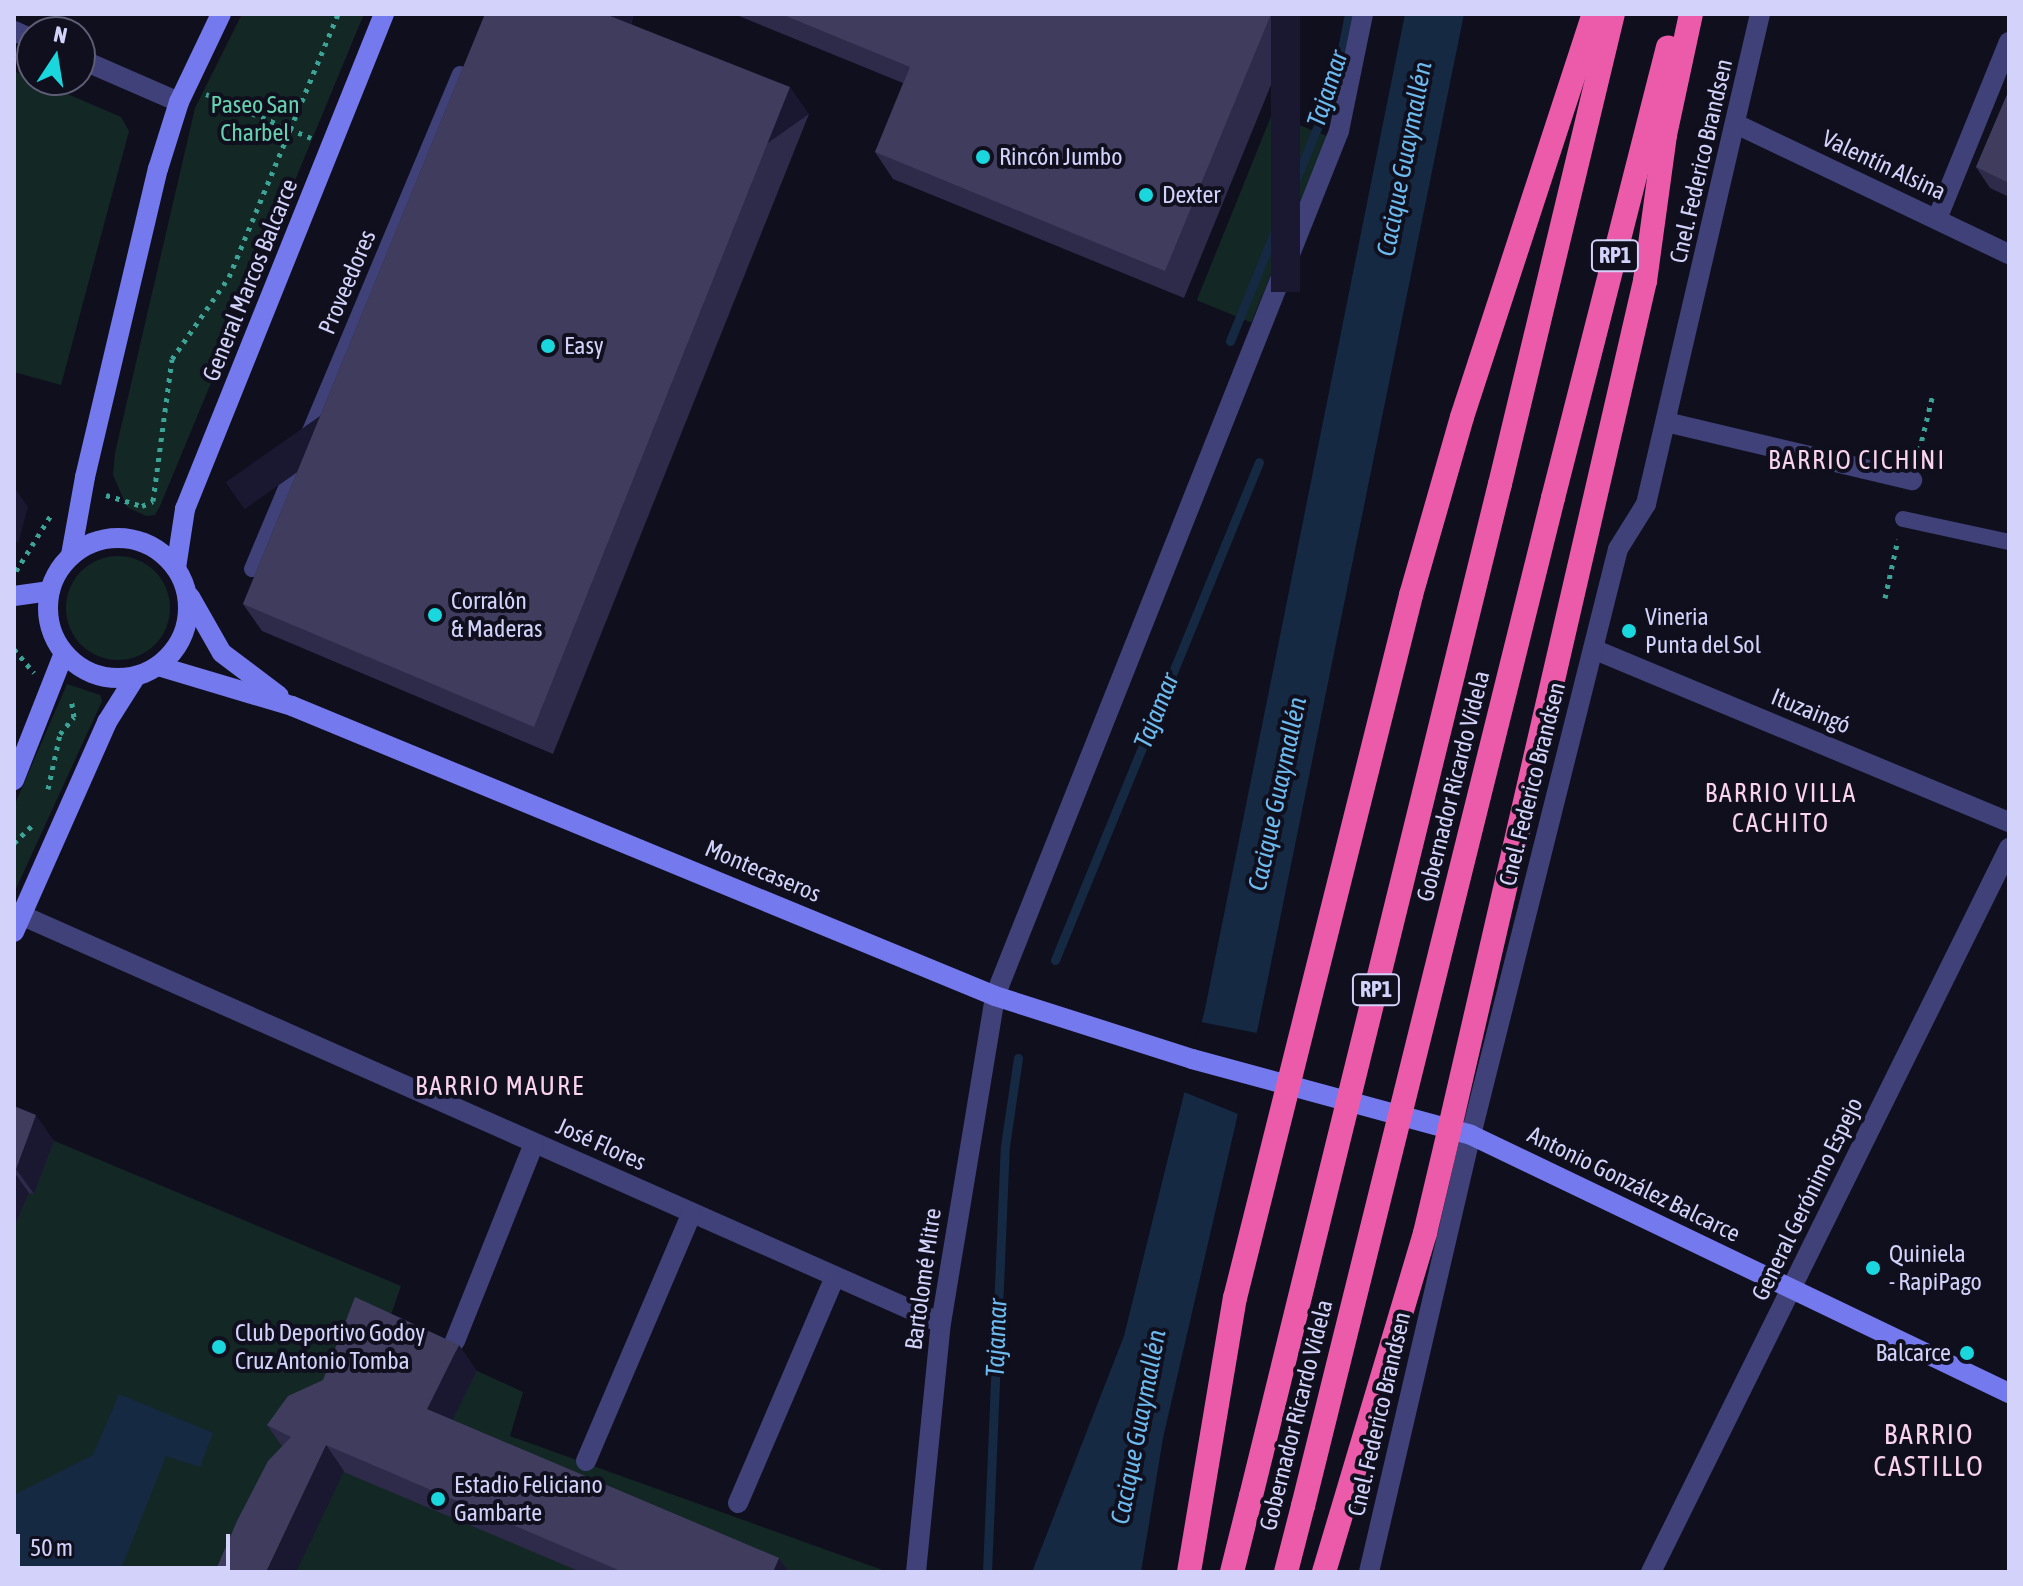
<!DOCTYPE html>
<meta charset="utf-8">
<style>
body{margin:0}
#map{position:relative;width:2023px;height:1586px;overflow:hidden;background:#100f1e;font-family:"Asap Condensed",sans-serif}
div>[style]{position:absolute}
.green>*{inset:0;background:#132725;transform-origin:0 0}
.round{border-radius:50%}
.water>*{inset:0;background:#152943}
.pier>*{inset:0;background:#100f1e}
.stream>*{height:9px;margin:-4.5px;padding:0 4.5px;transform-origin:4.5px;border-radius:4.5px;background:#152943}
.path>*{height:5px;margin-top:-2.5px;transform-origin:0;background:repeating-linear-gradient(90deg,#3ba496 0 4px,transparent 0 10px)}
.lane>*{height:16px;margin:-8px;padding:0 8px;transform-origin:8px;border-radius:8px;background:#3f4178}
.street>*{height:20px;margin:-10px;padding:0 10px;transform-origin:10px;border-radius:10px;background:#3f4178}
.secondary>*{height:20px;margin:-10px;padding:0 10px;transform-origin:10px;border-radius:10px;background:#7479ee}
.secondary>.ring{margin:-10px;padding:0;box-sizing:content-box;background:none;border:20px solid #7479ee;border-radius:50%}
.highway>*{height:24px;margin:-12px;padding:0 12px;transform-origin:12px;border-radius:12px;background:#ec5baa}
.highway-bridge>*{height:24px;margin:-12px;padding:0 12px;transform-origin:12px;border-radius:12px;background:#ec5baa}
.wall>*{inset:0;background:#2d2a4a}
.shaded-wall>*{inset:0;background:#1a1731;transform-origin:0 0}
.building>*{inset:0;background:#3f3c5d}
.dots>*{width:22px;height:22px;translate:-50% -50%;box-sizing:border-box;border:4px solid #100f1e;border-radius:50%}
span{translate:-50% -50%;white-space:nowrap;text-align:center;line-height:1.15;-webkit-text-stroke:8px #100f1e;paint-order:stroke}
.shield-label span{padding:2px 6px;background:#100f1e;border:2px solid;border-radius:6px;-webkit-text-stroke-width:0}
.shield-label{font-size:22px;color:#d3d2fa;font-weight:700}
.park-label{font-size:24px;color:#67d0af}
.poi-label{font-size:24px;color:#d3d2fa}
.left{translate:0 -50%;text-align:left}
.right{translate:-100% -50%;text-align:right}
.street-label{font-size:24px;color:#d3d2fa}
.water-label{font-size:26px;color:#6cbaee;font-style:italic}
.neighbourhood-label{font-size:26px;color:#fad3ee;letter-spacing:2px}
.quarter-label{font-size:28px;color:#fad3ee;letter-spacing:2px}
.frame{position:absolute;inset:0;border:16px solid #d3d2fa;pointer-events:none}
.north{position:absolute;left:16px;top:16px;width:80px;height:80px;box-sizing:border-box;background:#100f1e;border:2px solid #5e5d76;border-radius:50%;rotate:12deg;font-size:22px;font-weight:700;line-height:32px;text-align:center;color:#d3d2fa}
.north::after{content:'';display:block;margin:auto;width:28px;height:36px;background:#1ad6dd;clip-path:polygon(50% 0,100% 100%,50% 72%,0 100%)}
.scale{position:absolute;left:16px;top:1534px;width:214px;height:36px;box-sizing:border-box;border:4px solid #d3d2fa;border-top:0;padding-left:10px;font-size:24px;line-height:28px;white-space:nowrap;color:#d3d2fa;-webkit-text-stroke:6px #100f1e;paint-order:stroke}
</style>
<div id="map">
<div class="green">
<div style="clip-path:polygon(242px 14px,364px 14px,160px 506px,155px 515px,146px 516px,127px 507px,113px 475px,115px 453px,195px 108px)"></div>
<div style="clip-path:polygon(14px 71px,121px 117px,129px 131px,61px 385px,14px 372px)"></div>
<div style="left:1272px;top:114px;width:59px;height:201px;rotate:22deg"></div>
<div class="round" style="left:66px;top:556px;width:104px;height:104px"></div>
<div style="clip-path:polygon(67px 684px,100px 695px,102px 701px,14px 893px,14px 806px)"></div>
<div style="clip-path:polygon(14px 1124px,401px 1286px,386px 1329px,523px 1392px,510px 1436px,888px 1572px,14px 1572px)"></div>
</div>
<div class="water">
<div style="clip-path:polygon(1405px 14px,1464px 14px,1258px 1027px,1163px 1438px,1141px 1572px,1032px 1572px,1124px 1336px,1205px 1009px)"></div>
<div style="clip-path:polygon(119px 1394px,213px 1433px,200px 1467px,166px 1456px,120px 1572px,14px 1572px,14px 1495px,93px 1455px)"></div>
</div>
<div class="pier">
<div style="clip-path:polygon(1201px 1022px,1257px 1033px,1238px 1114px,1184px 1092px)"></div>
</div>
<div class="stream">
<div style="left:1230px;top:341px;width:278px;rotate:-67.8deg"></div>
<div style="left:1335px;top:84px;width:71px;rotate:-78.7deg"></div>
<div style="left:1055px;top:960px;width:538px;rotate:-67.72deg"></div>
<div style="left:987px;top:1572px;width:426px;rotate:-87.6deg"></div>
<div style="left:1005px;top:1146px;width:89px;rotate:-81.6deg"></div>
</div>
<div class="path">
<div style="left:206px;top:94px;width:114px;rotate:22.7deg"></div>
<div style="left:1917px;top:460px;width:68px;rotate:-76.4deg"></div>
<div style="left:106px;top:495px;width:38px;rotate:17deg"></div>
<div style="left:142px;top:506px;width:12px;rotate:-24deg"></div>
<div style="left:153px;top:501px;width:143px;rotate:-82.4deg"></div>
<div style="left:172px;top:359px;width:100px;rotate:-55.2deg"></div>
<div style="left:229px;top:277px;width:285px;rotate:-67.5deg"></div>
<div style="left:16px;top:571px;width:66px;rotate:-58deg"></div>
<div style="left:1885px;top:598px;width:60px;rotate:-77.6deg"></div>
<div style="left:14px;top:649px;width:31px;rotate:50deg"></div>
<div style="left:48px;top:789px;width:56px;rotate:-77.7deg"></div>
<div style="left:60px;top:734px;width:22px;rotate:-51deg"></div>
<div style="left:74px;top:717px;width:18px;rotate:-99deg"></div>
<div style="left:14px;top:843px;width:28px;rotate:-44deg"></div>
</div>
<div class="lane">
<div style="left:1903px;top:519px;width:108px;rotate:12.2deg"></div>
<div style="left:252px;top:569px;width:537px;rotate:-67.21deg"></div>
</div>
<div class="street">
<div style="left:14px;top:31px;width:20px;rotate:24deg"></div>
<div style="left:80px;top:59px;width:108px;rotate:23.5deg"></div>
<div style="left:1736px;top:124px;width:302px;rotate:25.5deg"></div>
<div style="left:1937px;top:219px;width:191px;rotate:-67.9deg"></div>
<div style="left:1666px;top:422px;width:253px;rotate:13.3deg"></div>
<div style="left:1593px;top:649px;width:451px;rotate:22.6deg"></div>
<div style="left:21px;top:915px;width:1006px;rotate:23.92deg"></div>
<div style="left:455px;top:1341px;width:213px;rotate:-68.2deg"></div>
<div style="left:586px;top:1461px;width:270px;rotate:-66.9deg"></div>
<div style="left:738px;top:1503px;width:246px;rotate:-66.8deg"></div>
<div style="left:916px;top:1572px;width:250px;rotate:-84.3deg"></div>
<div style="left:941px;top:1323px;width:331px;rotate:-80.6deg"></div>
<div style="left:995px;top:996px;width:931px;rotate:-68.31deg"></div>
<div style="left:1339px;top:131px;width:119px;rotate:-78.4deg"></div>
<div style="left:1369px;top:1572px;width:449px;rotate:-76.9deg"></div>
<div style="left:1471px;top:1135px;width:604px;rotate:-75.92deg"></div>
<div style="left:1618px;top:549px;width:53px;rotate:-58.1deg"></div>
<div style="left:1646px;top:504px;width:503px;rotate:-76.9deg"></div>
<div style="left:1651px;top:1572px;width:808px;rotate:-63.69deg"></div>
</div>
<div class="secondary">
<div class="ring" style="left:48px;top:538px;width:120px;height:120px"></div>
<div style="left:71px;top:555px;width:79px;rotate:-79.8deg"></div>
<div style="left:85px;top:477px;width:317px;rotate:-76.7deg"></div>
<div style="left:158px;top:169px;width:70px;rotate:-72.6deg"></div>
<div style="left:179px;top:102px;width:98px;rotate:-64.5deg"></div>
<div style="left:176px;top:568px;width:60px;rotate:-81.3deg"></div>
<div style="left:185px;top:509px;width:534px;rotate:-68.1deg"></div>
<div style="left:14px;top:596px;width:36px;rotate:-8deg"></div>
<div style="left:190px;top:597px;width:64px;rotate:60.3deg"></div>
<div style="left:222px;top:653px;width:71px;rotate:37deg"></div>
<div style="left:158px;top:666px;width:140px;rotate:16.6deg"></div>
<div style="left:292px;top:706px;width:760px;rotate:22.42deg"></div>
<div style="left:995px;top:996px;width:207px;rotate:17.7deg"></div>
<div style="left:1192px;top:1059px;width:289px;rotate:15.2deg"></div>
<div style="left:1471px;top:1135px;width:597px;rotate:25.62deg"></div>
<div style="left:14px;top:780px;width:136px;rotate:-68.5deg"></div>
<div style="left:14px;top:932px;width:230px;rotate:-66.1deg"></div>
<div style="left:107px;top:722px;width:54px;rotate:-57.8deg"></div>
</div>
<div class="highway">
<div style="left:1500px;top:484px;width:483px;rotate:-76.5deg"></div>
<div style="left:1553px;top:498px;width:465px;rotate:-75.7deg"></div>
<div style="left:1189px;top:1572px;width:278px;rotate:-80.5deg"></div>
<div style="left:1235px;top:1298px;width:725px;rotate:-75.94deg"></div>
<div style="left:1411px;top:595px;width:185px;rotate:-74deg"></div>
<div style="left:1462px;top:417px;width:424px;rotate:-71.9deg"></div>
<div style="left:1232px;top:1572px;width:78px;rotate:-76deg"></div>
<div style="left:1286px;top:1572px;width:68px;rotate:-75.6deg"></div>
<div style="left:1324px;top:1572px;width:354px;rotate:-73.4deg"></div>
<div style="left:1425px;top:1233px;width:109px;rotate:-76.7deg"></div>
<div style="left:1450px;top:1127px;width:868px;rotate:-77.02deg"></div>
<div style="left:1645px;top:281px;width:147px;rotate:-82.2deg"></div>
<div style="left:1665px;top:135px;width:124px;rotate:-77.9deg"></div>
</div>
<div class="highway-bridge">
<div style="left:1251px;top:1496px;width:1042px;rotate:-76.18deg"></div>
<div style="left:1303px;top:1506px;width:1039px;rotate:-76.07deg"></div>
</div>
<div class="wall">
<div style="clip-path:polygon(485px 14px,634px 14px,631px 24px,809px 114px,553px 754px,262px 631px,243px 604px)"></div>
<div style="clip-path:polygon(734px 14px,1300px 14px,1184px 298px,893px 179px,875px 152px,903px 83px)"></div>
<div style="clip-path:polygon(2009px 90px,2009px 197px,1990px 188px,1976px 167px)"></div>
<div style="clip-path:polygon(14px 1106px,54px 1141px,34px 1194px,29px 1193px,14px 1227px)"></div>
<div style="clip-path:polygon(477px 1371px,452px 1420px,779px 1558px,789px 1572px,581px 1572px,282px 1446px,267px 1425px)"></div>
</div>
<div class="shaded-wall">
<div style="clip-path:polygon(605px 14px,634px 14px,624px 41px)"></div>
<div style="left:1271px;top:14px;width:29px;height:278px"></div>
<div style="left:790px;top:87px;width:33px;height:689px;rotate:55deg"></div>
<div style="clip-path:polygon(14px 487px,28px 507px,18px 544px,14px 538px)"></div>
<div style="clip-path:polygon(36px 1115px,54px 1141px,34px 1194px,16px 1169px)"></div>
<div style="clip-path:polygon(14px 1172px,29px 1193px,14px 1227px)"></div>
<div style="clip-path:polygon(459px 1345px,477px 1371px,445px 1435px,427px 1409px)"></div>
<div style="clip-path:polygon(326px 1445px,344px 1471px,296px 1572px,266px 1572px)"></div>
<div style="clip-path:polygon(779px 1558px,789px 1572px,773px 1572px)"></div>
</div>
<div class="building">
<div style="clip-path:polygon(485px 14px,605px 14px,790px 87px,534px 727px,243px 604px)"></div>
<div style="clip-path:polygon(781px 14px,1271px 14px,1165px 271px,875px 152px,910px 67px)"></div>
<div style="clip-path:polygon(2009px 90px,2009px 183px,1976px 167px)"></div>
<div style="clip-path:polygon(14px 1106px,36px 1115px,16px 1169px,14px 1168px)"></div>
<div style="clip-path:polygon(355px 1297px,459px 1345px,427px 1409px,779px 1558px,773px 1572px,623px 1572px,326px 1445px,266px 1572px,215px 1572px,237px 1521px,268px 1461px,291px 1437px,267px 1425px,288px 1396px,323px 1380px)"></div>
</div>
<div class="dots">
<div style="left:983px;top:157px;background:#1ad6dd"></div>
<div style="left:1146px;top:195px;background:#1ad6dd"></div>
<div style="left:548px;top:346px;background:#1ad6dd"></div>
<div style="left:435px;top:615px;background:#1ad6dd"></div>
<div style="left:1629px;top:631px;background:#1ad6dd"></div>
<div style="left:1873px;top:1268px;background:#1ad6dd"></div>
<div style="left:219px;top:1347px;background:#1ad6dd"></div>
<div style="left:1967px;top:1353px;background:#1ad6dd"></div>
<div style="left:438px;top:1499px;background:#1ad6dd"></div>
</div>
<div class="shield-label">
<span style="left:1615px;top:256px">RP1</span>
<span style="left:1376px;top:990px">RP1</span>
</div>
<div class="park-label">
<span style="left:255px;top:119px">Paseo San<br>Charbel</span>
</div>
<div class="poi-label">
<span class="left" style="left:999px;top:157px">Rincón Jumbo</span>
<span class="left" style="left:1162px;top:195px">Dexter</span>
<span class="left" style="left:564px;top:346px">Easy</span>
<span class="left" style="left:451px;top:615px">Corralón<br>&amp; Maderas</span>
<span class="left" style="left:1645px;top:631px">Vineria<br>Punta del Sol</span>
<span class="left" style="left:1889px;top:1268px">Quiniela<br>- RapiPago</span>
<span class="left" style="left:235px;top:1347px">Club Deportivo Godoy<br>Cruz Antonio Tomba</span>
<span class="right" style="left:1951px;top:1353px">Balcarce</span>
<span class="left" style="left:454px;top:1499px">Estadio Feliciano<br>Gambarte</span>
</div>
<div class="street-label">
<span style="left:1701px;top:161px;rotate:-77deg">Cnel. Federico Brandsen</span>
<span style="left:1884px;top:165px;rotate:25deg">Valentín Alsina</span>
<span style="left:250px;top:280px;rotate:-68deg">General Marcos Balcarce</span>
<span style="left:347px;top:282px;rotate:-67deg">Proveedores</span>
<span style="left:1811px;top:711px;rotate:22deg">Ituzaingó</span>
<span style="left:1532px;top:784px;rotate:-76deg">Cnel. Federico Brandsen</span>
<span style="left:1453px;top:786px;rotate:-76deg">Gobernador Ricardo Videla</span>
<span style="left:763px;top:871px;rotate:23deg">Montecaseros</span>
<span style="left:601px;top:1144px;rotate:24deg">José Flores</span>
<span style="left:1634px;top:1184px;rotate:26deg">Antonio González Balcarce</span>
<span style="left:1807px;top:1199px;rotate:-64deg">General Gerónimo Espejo</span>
<span style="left:923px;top:1279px;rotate:-82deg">Bartolomé Mitre</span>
<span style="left:1379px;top:1414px;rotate:-77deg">Cnel. Federico Brandsen</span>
<span style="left:1296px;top:1415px;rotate:-76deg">Gobernador Ricardo Videla</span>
</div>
<div class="water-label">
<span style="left:1328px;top:89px;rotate:-72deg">Tajamar</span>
<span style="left:1405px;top:159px;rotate:-79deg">Cacique Guaymallén</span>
<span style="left:1157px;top:711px;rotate:-68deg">Tajamar</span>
<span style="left:1278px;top:794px;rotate:-78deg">Cacique Guaymallén</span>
<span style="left:997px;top:1338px;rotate:-88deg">Tajamar</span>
<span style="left:1139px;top:1427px;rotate:-79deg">Cacique Guaymallén</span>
</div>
<div class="neighbourhood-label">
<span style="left:1857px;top:461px">BARRIO CICHINI</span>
<span style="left:1781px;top:809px">BARRIO VILLA<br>CACHITO</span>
<span style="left:500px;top:1087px">BARRIO MAURE</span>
</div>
<div class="quarter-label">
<span style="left:1929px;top:1450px">BARRIO<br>CASTILLO</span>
</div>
<div class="frame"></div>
<div class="north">N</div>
<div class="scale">50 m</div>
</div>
